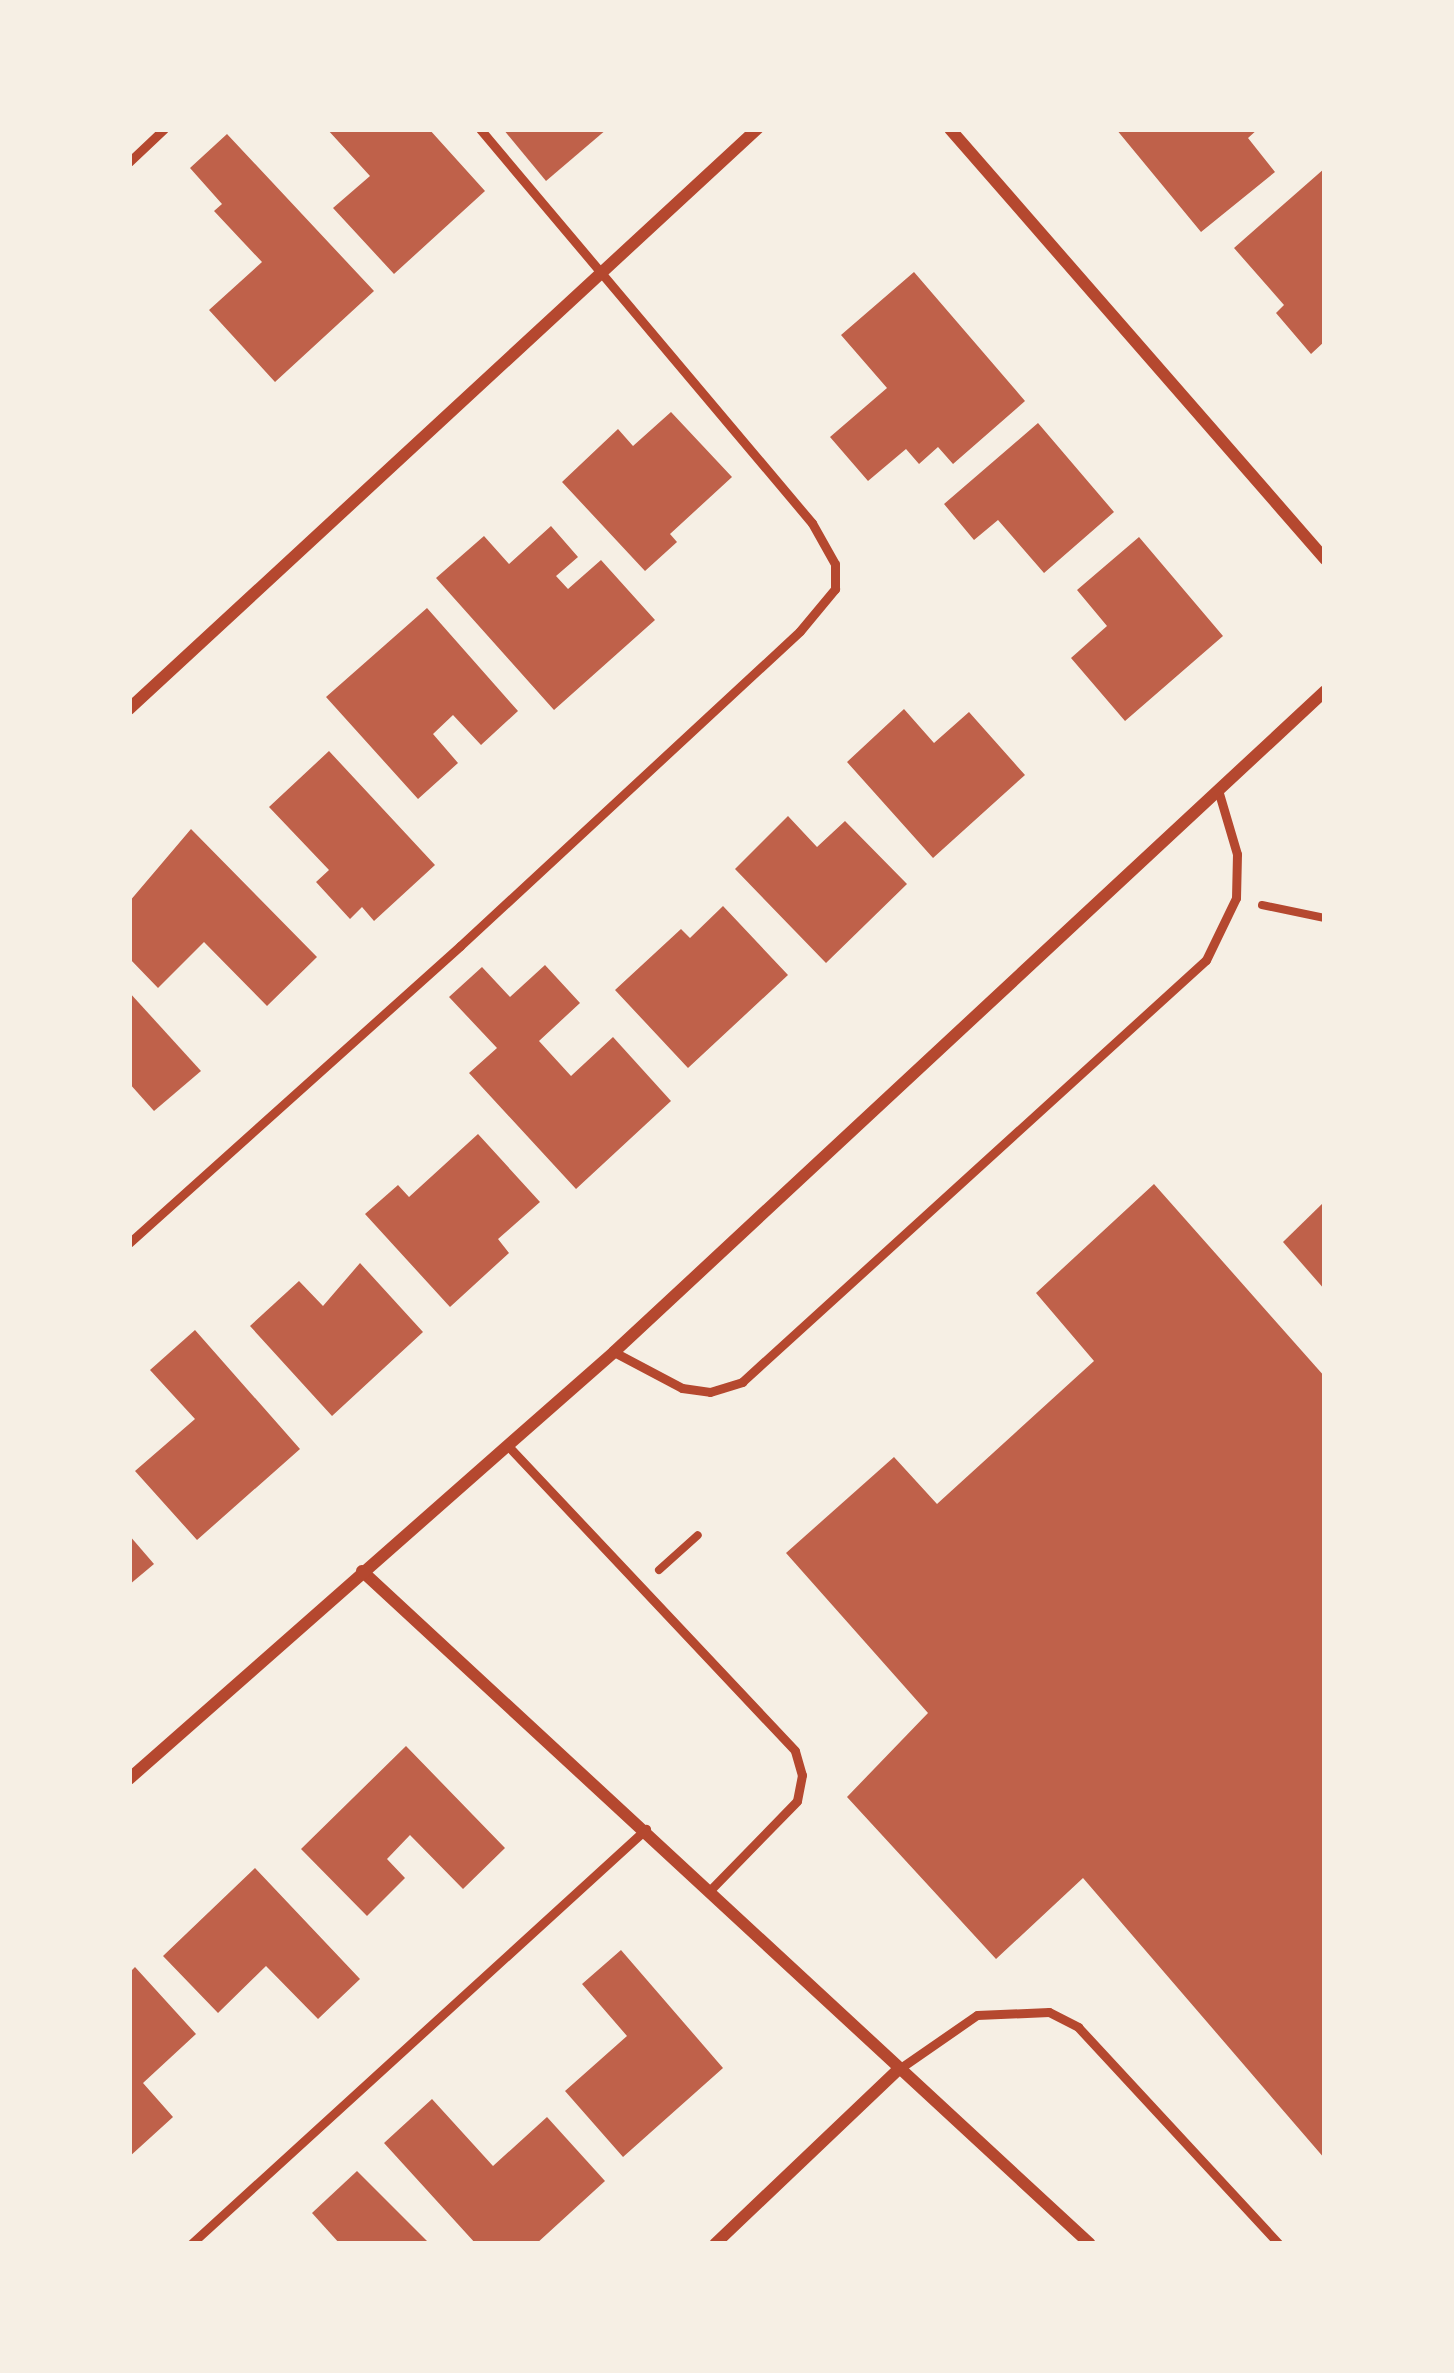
<!DOCTYPE html>
<style>
body{margin:0}
#map{position:relative;width:1454px;height:2373px;overflow:hidden;background:#f6efe4;font-family:"Golos Text",sans-serif}
div>[style]{position:absolute}
.building>*{inset:0;background:#bf614a}
.path>*{height:8px;margin:-4px;padding:0 4px;transform-origin:4px;border-radius:4px;background:#b5482f}
.service>*{height:9px;margin:-4.5px;padding:0 4.5px;transform-origin:4.5px;border-radius:4.5px;background:#b5482f}
.minor>*{height:12px;margin:-6px;padding:0 6px;transform-origin:6px;border-radius:6px;background:#b5482f}
span{translate:-50% -50%;white-space:nowrap;text-align:center;line-height:1.15;-webkit-text-stroke:9px #f6efe4;paint-order:stroke}
.frame{position:absolute;inset:0;border:132px solid #f6efe4;pointer-events:none}
</style>
<div id="map">
<div class="building">
<div style="clip-path:polygon(327px 129px,429px 129px,485px 191px,394px 274px,333px 208px,370px 176px)"></div>
<div style="clip-path:polygon(503px 129px,607px 129px,546px 181px)"></div>
<div style="clip-path:polygon(1116px 129px,1258px 129px,1248px 138px,1275px 172px,1201px 232px)"></div>
<div style="clip-path:polygon(227px 134px,374px 291px,275px 382px,209px 310px,262px 262px,214px 211px,222px 204px,190px 168px)"></div>
<div style="clip-path:polygon(1325px 168px,1325px 341px,1311px 354px,1276px 313px,1284px 305px,1234px 248px)"></div>
<div style="clip-path:polygon(914px 272px,1025px 401px,953px 464px,938px 447px,919px 464px,906px 449px,868px 481px,830px 437px,887px 388px,841px 335px)"></div>
<div style="clip-path:polygon(671px 412px,732px 477px,670px 534px,677px 542px,645px 571px,562px 482px,618px 429px,633px 446px)"></div>
<div style="clip-path:polygon(1038px 423px,1114px 512px,1044px 573px,998px 520px,974px 540px,944px 504px)"></div>
<div style="clip-path:polygon(551px 526px,578px 557px,556px 576px,568px 589px,601px 560px,655px 620px,554px 710px,436px 578px,484px 536px,509px 564px)"></div>
<div style="clip-path:polygon(1139px 537px,1223px 636px,1125px 721px,1071px 658px,1107px 626px,1077px 590px)"></div>
<div style="clip-path:polygon(427px 608px,518px 711px,481px 745px,453px 715px,433px 734px,458px 763px,418px 799px,326px 697px)"></div>
<div style="clip-path:polygon(904px 709px,934px 743px,969px 712px,1025px 775px,933px 858px,847px 762px)"></div>
<div style="clip-path:polygon(329px 751px,435px 865px,374px 921px,362px 907px,350px 919px,316px 882px,329px 870px,269px 807px)"></div>
<div style="clip-path:polygon(788px 816px,817px 847px,845px 821px,907px 884px,826px 963px,735px 869px)"></div>
<div style="clip-path:polygon(191px 829px,317px 957px,267px 1006px,204px 942px,158px 988px,129px 958px,129px 902px)"></div>
<div style="clip-path:polygon(723px 906px,788px 975px,688px 1068px,615px 990px,681px 929px,690px 938px)"></div>
<div style="clip-path:polygon(545px 965px,580px 1003px,539px 1041px,571px 1076px,613px 1037px,671px 1101px,576px 1189px,469px 1073px,497px 1048px,449px 997px,482px 967px,510px 997px)"></div>
<div style="clip-path:polygon(129px 992px,201px 1071px,154px 1111px,129px 1083px)"></div>
<div style="clip-path:polygon(478px 1134px,540px 1202px,498px 1239px,509px 1253px,450px 1307px,365px 1214px,398px 1185px,409px 1197px)"></div>
<div style="clip-path:polygon(1154px 1184px,1325px 1377px,1325px 2159px,1083px 1878px,996px 1959px,847px 1797px,928px 1713px,786px 1553px,894px 1457px,937px 1504px,1094px 1361px,1036px 1293px)"></div>
<div style="clip-path:polygon(1325px 1201px,1325px 1290px,1283px 1242px)"></div>
<div style="clip-path:polygon(360px 1263px,423px 1332px,332px 1416px,250px 1326px,299px 1281px,323px 1306px)"></div>
<div style="clip-path:polygon(195px 1330px,300px 1449px,197px 1540px,135px 1471px,195px 1419px,150px 1370px)"></div>
<div style="clip-path:polygon(129px 1535px,154px 1564px,129px 1585px)"></div>
<div style="clip-path:polygon(406px 1746px,505px 1848px,463px 1889px,410px 1835px,387px 1859px,405px 1878px,367px 1916px,301px 1849px)"></div>
<div style="clip-path:polygon(255px 1868px,360px 1979px,318px 2019px,266px 1966px,218px 2013px,163px 1956px)"></div>
<div style="clip-path:polygon(621px 1950px,723px 2068px,623px 2157px,565px 2091px,627px 2036px,582px 1984px)"></div>
<div style="clip-path:polygon(135px 1967px,196px 2034px,143px 2083px,173px 2117px,129px 2157px,129px 1973px)"></div>
<div style="clip-path:polygon(432px 2099px,493px 2166px,547px 2117px,605px 2181px,536px 2244px,476px 2244px,384px 2143px)"></div>
<div style="clip-path:polygon(357px 2171px,430px 2244px,340px 2244px,312px 2213px)"></div>
</div>
<div class="path">
<div style="left:1262px;top:905px;width:64px;rotate:11.7deg"></div>
<div style="left:659px;top:1570px;width:52px;rotate:-41.9deg"></div>
</div>
<div class="service">
<div style="left:129px;top:162px;width:48px;rotate:-43.3deg"></div>
<div style="left:129px;top:1243px;width:445px;rotate:-41.9deg"></div>
<div style="left:460px;top:946px;width:463px;rotate:-42.8deg"></div>
<div style="left:800px;top:631px;width:55px;rotate:-50.2deg"></div>
<div style="left:835px;top:589px;width:25px;rotate:-90deg"></div>
<div style="left:835px;top:564px;width:47px;rotate:-119.3deg"></div>
<div style="left:812px;top:523px;width:515px;rotate:-130.12deg"></div>
<div style="left:614px;top:1352px;width:77px;rotate:27.9deg"></div>
<div style="left:682px;top:1388px;width:28px;rotate:8deg"></div>
<div style="left:710px;top:1392px;width:34px;rotate:-17deg"></div>
<div style="left:742px;top:1382px;width:627px;rotate:-42.29deg"></div>
<div style="left:1206px;top:960px;width:69px;rotate:-64.2deg"></div>
<div style="left:1236px;top:898px;width:44px;rotate:-88.7deg"></div>
<div style="left:1237px;top:854px;width:67px;rotate:-106.5deg"></div>
<div style="left:509px;top:1447px;width:417px;rotate:46.7deg"></div>
<div style="left:795px;top:1751px;width:25px;rotate:74deg"></div>
<div style="left:802px;top:1775px;width:26px;rotate:101deg"></div>
<div style="left:797px;top:1801px;width:123px;rotate:134.3deg"></div>
<div style="left:899px;top:2069px;width:95px;rotate:-34.7deg"></div>
<div style="left:977px;top:2015px;width:72px;rotate:-2.4deg"></div>
<div style="left:1049px;top:2012px;width:33px;rotate:27deg"></div>
<div style="left:1078px;top:2027px;width:296px;rotate:47.2deg"></div>
<div style="left:191px;top:2244px;width:616px;rotate:-42.37deg"></div>
</div>
<div class="minor">
<div style="left:950px;top:129px;width:571px;rotate:48.91deg"></div>
<div style="left:129px;top:709px;width:855px;rotate:-42.72deg"></div>
<div style="left:362px;top:1571px;width:991px;rotate:42.75deg"></div>
<div style="left:129px;top:1779px;width:646px;rotate:-41.36deg"></div>
<div style="left:614px;top:1352px;width:971px;rotate:-42.91deg"></div>
<div style="left:715px;top:2244px;width:254px;rotate:-43.6deg"></div>
</div>
<div class="frame"></div>
</div>
